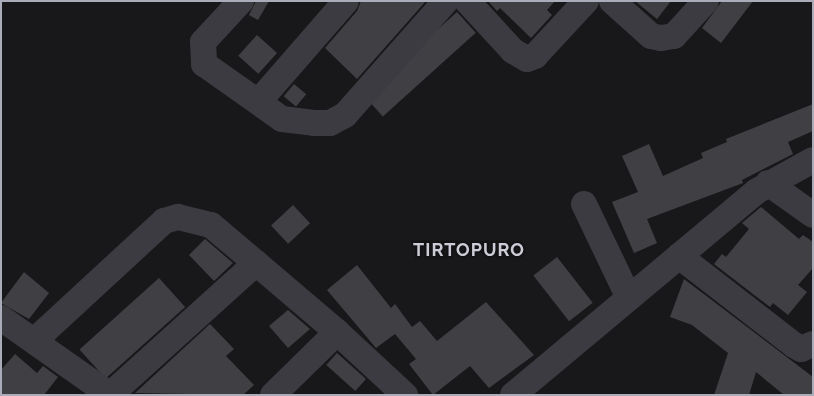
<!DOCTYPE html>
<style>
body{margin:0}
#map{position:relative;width:814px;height:396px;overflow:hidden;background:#18181a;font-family:Raleway,sans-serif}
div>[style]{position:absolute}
.building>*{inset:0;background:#404044;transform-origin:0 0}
.minor>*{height:26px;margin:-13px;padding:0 13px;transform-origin:13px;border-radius:13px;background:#3b3b41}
span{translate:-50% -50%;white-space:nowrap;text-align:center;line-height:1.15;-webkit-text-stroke:4.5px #131315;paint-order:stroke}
.district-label{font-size:18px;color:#cbccd6;font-weight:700;letter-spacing:1px}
.frame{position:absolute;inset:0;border:2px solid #aaacba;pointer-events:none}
</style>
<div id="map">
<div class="building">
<div style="clip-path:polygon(256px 1px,269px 1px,258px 20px,249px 15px)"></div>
<div style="clip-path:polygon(361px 1px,426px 1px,357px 79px,325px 48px,357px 11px)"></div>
<div style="clip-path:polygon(488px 1px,555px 1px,547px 10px,552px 15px,531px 38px,500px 8px,497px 11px)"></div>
<div style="clip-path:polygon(635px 1px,671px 1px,657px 19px)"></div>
<div style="clip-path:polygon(722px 1px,753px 1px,721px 43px,702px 28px)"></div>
<div style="left:457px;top:12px;width:28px;height:125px;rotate:48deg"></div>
<div style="left:257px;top:35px;width:27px;height:28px;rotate:42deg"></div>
<div style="left:294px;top:84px;width:16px;height:16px;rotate:40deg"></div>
<div style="clip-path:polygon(813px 104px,813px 131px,788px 142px,793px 154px,742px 180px,743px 183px,647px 219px,657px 243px,634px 253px,612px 202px,638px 192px,622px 156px,649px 144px,663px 176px,703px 158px,701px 153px,727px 142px,726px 139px)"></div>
<div style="left:293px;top:205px;width:25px;height:30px;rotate:47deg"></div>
<div style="clip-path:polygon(761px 207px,799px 239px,803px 235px,813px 242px,813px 268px,798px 285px,807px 292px,788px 315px,773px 303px,770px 307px,714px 264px,722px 254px,726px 257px,749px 229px,742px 223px)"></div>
<div style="clip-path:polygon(205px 239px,233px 263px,214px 281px,189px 255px)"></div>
<div style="left:557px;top:257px;width:58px;height:30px;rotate:52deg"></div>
<div style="clip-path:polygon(357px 265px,391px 308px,395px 304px,412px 327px,420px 321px,437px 341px,486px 302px,534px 355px,489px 388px,470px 366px,433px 395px,409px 364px,416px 359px,395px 334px,376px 348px,327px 290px)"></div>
<div style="clip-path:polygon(24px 272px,49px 293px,29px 319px,1px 303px)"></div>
<div style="left:159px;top:278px;width:39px;height:107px;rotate:48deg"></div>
<div style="clip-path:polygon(684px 279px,813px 377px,813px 395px,784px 395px,756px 372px,749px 395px,714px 395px,728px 353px,692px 325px,670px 317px)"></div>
<div style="clip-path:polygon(288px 310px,310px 329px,288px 348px,269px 326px)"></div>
<div style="clip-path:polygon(210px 324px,234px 349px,226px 356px,254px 385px,243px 395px,135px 393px)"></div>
<div style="left:337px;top:353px;width:39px;height:16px;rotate:42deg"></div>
<div style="clip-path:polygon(15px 354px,37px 373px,43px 366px,58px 377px,44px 395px,1px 395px,1px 370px)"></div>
</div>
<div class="minor">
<div style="left:241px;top:1px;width:56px;rotate:132.8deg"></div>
<div style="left:203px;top:42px;width:22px;rotate:87deg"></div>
<div style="left:204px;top:64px;width:95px;rotate:35.2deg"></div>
<div style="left:282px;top:119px;width:32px;rotate:7deg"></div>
<div style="left:314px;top:123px;width:16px"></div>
<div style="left:330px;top:123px;width:17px;rotate:-28deg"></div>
<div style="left:345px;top:115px;width:152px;rotate:-48.5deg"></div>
<div style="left:467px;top:1px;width:68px;rotate:47.4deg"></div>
<div style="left:513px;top:51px;width:16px;rotate:30deg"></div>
<div style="left:527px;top:59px;width:9px;rotate:-21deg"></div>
<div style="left:535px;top:56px;width:75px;rotate:-47.2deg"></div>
<div style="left:612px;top:1px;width:52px;rotate:41.9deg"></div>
<div style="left:651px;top:36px;width:10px;rotate:11deg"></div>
<div style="left:661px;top:38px;width:13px;rotate:-9deg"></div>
<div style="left:674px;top:36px;width:47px;rotate:-47.6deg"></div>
<div style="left:260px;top:100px;width:131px;rotate:-49deg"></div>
<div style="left:768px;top:183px;width:55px;rotate:35.4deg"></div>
<div style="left:584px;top:204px;width:104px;rotate:64.4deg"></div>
<div style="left:679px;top:256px;width:145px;rotate:37.7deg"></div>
<div style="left:794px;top:345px;width:8px;rotate:30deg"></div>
<div style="left:801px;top:349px;width:13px;rotate:-23deg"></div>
<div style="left:1px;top:318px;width:133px;rotate:35.2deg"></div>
<div style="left:110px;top:395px;width:197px;rotate:-42.1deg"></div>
<div style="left:256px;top:263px;width:106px;rotate:40.4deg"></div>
<div style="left:34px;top:341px;width:177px;rotate:-42.7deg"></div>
<div style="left:164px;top:221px;width:15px;rotate:-16deg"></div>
<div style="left:178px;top:217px;width:34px;rotate:14deg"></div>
<div style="left:211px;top:225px;width:59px;rotate:40.2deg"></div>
<div style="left:273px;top:395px;width:90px;rotate:-44.5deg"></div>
<div style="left:337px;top:332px;width:93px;rotate:42.8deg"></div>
<div style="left:513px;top:395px;width:318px;rotate:-39.9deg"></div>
<div style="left:757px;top:191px;width:64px;rotate:-29deg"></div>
</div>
<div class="district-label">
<span style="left:469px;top:250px">TIRTOPURO</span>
</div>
<div class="frame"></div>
</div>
